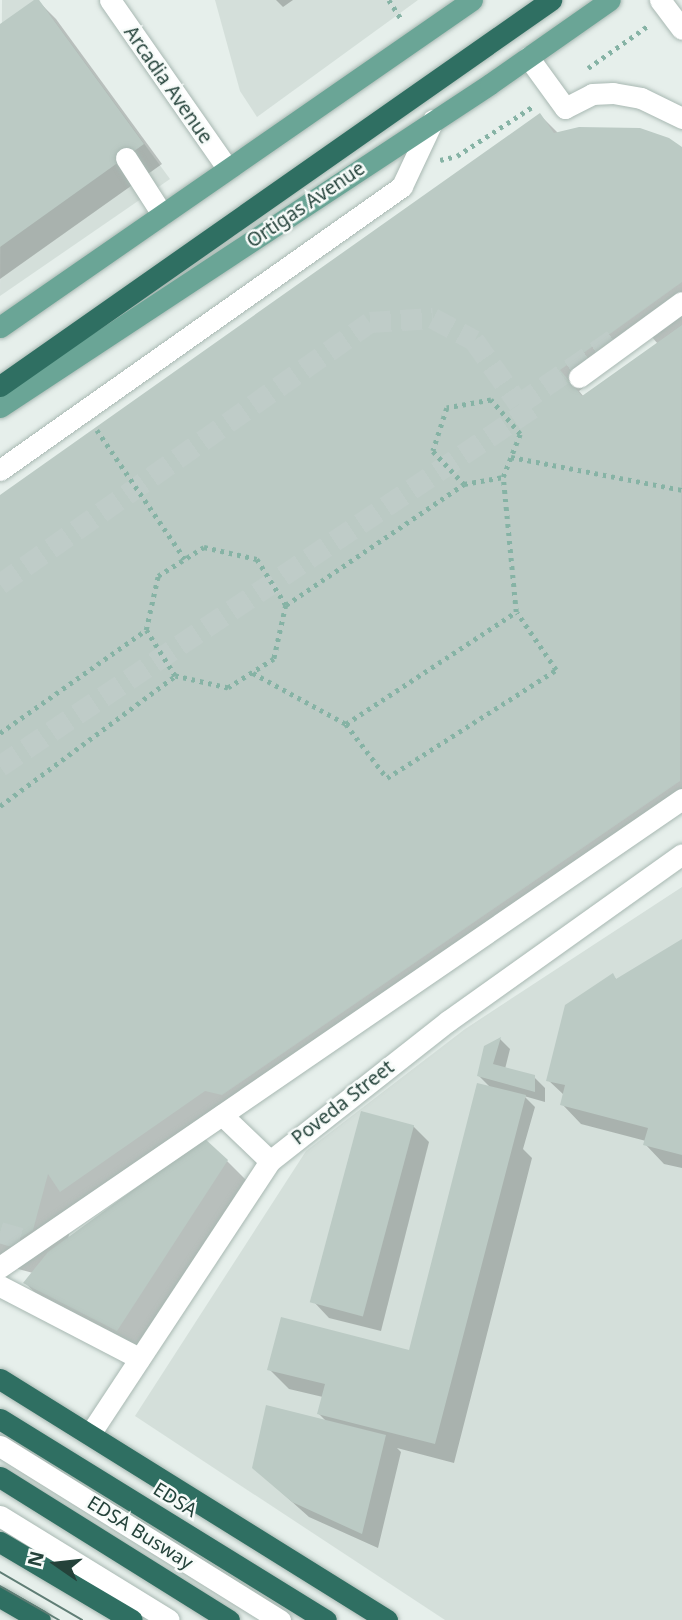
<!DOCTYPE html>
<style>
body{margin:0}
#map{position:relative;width:682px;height:1620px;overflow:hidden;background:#e6efeb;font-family:"Noto Sans",sans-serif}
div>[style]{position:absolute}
.built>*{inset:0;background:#d4dfda}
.shadow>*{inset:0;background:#0003}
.building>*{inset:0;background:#bbcac4;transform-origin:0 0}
.minor-tunnel>*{height:21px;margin-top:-10.5px;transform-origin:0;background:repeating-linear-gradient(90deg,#bfccc8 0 21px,transparent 0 31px)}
.path>*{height:4.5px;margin-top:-2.25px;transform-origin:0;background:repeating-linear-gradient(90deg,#86b3a5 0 3.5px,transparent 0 8.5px)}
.roads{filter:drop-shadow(0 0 2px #a8b8b2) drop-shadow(0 0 2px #a8b8b2)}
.minor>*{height:21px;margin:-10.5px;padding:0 10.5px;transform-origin:10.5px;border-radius:10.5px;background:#fff}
.major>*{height:21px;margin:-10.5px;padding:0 10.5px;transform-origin:10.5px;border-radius:10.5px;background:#6aa596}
.highway>*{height:21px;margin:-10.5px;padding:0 10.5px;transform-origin:10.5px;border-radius:10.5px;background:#2f6f62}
.tram>*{height:2px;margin:-1px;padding:0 1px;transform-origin:1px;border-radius:1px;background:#5f7d75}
span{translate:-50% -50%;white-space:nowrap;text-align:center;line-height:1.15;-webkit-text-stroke:5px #f7fbf9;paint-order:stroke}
.street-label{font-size:19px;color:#24423a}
.north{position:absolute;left:21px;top:1529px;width:70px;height:70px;-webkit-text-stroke:5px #f7fbf9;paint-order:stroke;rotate:284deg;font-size:19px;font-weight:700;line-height:28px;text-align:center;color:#24423a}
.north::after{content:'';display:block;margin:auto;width:24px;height:32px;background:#24423a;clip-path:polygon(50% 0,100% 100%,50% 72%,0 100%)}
</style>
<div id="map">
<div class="built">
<div style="clip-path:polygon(2px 0,39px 0,170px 179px,0 296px)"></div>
<div style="clip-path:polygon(215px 0,418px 0,257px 117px,240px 91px)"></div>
<div style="clip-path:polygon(682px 887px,682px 1620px,445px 1620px,135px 1416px,306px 1151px,465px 1029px)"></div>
</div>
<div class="shadow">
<div style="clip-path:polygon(37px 0,56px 19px,162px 164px,0 279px,0 26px)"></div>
<div style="clip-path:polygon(276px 0,293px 0,283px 7px)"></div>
<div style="clip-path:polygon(evenodd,540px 115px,559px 134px,682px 149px,682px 812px,242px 1114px,225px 1109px,76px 1205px,68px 1239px,227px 1161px,247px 1181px,137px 1349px,45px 1302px,25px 1283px,33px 1273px,0 1264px,0 497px,540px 115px,651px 336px,658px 344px,584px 397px,579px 391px,651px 336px)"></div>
<div style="clip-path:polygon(682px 941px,682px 1168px,664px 1164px,645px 1144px,646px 1141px,581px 1124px,562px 1104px,564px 1095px,548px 1080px,613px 976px,617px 980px)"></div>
<div style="clip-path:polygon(500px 1039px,510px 1049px,505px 1069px,534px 1077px,545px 1088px,545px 1102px,524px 1096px,535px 1107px,523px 1149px,532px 1158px,454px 1463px,397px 1448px,401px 1452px,378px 1548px,309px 1517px,254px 1468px,327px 1422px,319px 1414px,323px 1397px,289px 1389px,269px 1369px,410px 1352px,492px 1089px,479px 1076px)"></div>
<div style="clip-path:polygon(413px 1126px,429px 1142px,381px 1331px,329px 1318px,314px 1302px)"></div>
</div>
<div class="building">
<div style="clip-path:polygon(34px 0,39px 0,144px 144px,0 247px,0 24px)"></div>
<div style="clip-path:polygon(540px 113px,554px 133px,579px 127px,640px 128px,669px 138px,682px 147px,682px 282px,560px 370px,582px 396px,682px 325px,680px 781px,222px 1095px,205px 1091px,60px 1192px,48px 1174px,33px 1230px,8px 1246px,0 1243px,0 495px)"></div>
<div style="clip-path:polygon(682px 939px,682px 1155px,643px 1145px,648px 1128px,560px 1105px,565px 1085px,546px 1081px,565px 1005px,613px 973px,616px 979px)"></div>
<div style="clip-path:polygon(501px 1037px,493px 1064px,535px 1075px,535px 1092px,477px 1076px,484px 1046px)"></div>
<div style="clip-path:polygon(477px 1083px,526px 1095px,435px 1444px,317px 1414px,325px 1384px,267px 1370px,281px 1317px,409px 1350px)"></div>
<div style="left:361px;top:1111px;width:55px;height:198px;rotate:15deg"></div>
<div style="clip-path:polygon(204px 1138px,228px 1160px,117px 1331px,23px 1283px,48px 1252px)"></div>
<div style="clip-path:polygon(266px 1405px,386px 1435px,362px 1534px,292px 1502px,252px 1468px)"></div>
</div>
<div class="minor-tunnel">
<div style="left:0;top:584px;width:453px;rotate:-35.3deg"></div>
<div style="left:370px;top:322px;width:63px;rotate:-3.6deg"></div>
<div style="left:433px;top:318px;width:47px;rotate:28.2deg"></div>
<div style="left:474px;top:340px;width:78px;rotate:54.9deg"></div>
<div style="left:519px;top:404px;width:120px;rotate:-34.5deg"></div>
<div style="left:0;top:766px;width:648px;rotate:-33.94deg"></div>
<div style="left:0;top:1232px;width:22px;rotate:16deg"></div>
</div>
<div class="path">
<div style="left:389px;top:0;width:24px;rotate:57deg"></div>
<div style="left:588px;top:68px;width:75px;rotate:-35.2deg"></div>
<div style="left:440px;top:160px;width:17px;rotate:-13deg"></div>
<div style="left:457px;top:156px;width:93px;rotate:-33.2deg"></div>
<div style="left:97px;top:430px;width:156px;rotate:55.7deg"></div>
<div style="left:511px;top:457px;width:174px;rotate:10.9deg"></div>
<div style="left:286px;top:605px;width:215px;rotate:-34.2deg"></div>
<div style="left:464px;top:484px;width:40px;rotate:-10deg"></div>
<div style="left:503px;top:477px;width:46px;rotate:-68.4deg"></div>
<div style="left:520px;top:434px;width:45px;rotate:-130.5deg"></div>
<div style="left:491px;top:400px;width:45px;rotate:169.7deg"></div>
<div style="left:447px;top:408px;width:45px;rotate:108deg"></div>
<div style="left:433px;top:451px;width:45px;rotate:46.8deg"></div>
<div style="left:253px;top:673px;width:106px;rotate:28.7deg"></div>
<div style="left:346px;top:724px;width:204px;rotate:-33.4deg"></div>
<div style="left:516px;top:612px;width:136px;rotate:-95.5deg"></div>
<div style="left:346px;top:724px;width:68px;rotate:52.8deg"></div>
<div style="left:387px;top:778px;width:201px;rotate:-32.6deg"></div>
<div style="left:556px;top:670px;width:69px;rotate:-124.4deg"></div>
<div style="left:0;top:733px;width:179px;rotate:-35.2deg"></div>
<div style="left:146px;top:630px;width:55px;rotate:-77.5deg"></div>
<div style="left:158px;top:576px;width:54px;rotate:-32.2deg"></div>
<div style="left:204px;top:547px;width:54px;rotate:12.8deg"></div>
<div style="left:257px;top:559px;width:54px;rotate:57.8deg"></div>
<div style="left:286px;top:605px;width:55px;rotate:102.5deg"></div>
<div style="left:274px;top:659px;width:54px;rotate:147.8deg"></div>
<div style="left:228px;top:688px;width:54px;rotate:-167.2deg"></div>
<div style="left:175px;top:676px;width:54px;rotate:-122.2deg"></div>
<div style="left:0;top:806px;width:218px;rotate:-36.6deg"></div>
</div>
<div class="roads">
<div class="minor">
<div style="left:110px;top:0;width:206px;rotate:55.1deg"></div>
<div style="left:660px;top:0;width:36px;rotate:53deg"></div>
<div style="left:528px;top:57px;width:63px;rotate:54deg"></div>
<div style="left:565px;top:108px;width:30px;rotate:-27deg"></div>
<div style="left:592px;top:94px;width:21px;rotate:-3deg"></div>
<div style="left:613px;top:93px;width:28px;rotate:10deg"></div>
<div style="left:641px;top:98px;width:46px;rotate:26deg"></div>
<div style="left:126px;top:158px;width:67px;rotate:57.3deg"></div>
<div style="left:579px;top:377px;width:127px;rotate:-36.1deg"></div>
<div style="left:0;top:470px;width:492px;rotate:-35.2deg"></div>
<div style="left:402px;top:186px;width:73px;rotate:-64.8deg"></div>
<div style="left:222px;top:1115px;width:66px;rotate:43.8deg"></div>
<div style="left:0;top:1267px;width:827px;rotate:-34.46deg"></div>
<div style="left:0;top:1286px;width:157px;rotate:27.4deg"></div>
<div style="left:90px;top:1434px;width:327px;rotate:-56.6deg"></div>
<div style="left:270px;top:1161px;width:226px;rotate:-38.2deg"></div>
<div style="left:448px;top:1021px;width:287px;rotate:-35.5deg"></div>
<div style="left:0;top:1446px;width:330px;rotate:31.9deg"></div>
<div style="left:0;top:1516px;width:198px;rotate:31.6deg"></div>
</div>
<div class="major">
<div style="left:0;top:327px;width:574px;rotate:-34.71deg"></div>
<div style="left:0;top:407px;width:587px;rotate:-33.39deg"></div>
<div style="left:490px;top:84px;width:146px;rotate:-35deg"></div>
</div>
<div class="highway">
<div style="left:0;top:386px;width:673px;rotate:-35.01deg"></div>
<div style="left:0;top:1379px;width:456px;rotate:31.9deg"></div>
<div style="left:0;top:1419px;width:383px;rotate:31.7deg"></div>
<div style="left:0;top:1477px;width:270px;rotate:32deg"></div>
<div style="left:0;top:1542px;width:153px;rotate:30.6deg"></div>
<div style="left:0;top:1597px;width:46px;rotate:29.9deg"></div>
</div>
</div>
<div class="tram">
<div style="left:0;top:1572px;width:95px;rotate:30.3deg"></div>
<div style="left:0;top:1586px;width:68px;rotate:30deg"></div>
</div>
<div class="street-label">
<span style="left:168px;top:85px;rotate:55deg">Arcadia Avenue</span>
<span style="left:306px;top:205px;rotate:-34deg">Ortigas Avenue</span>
<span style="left:343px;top:1103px;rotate:-38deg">Poveda Street</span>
<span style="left:175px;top:1500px;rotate:32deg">EDSA</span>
<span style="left:140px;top:1533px;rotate:32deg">EDSA Busway</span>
</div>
<div class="north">N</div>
</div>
